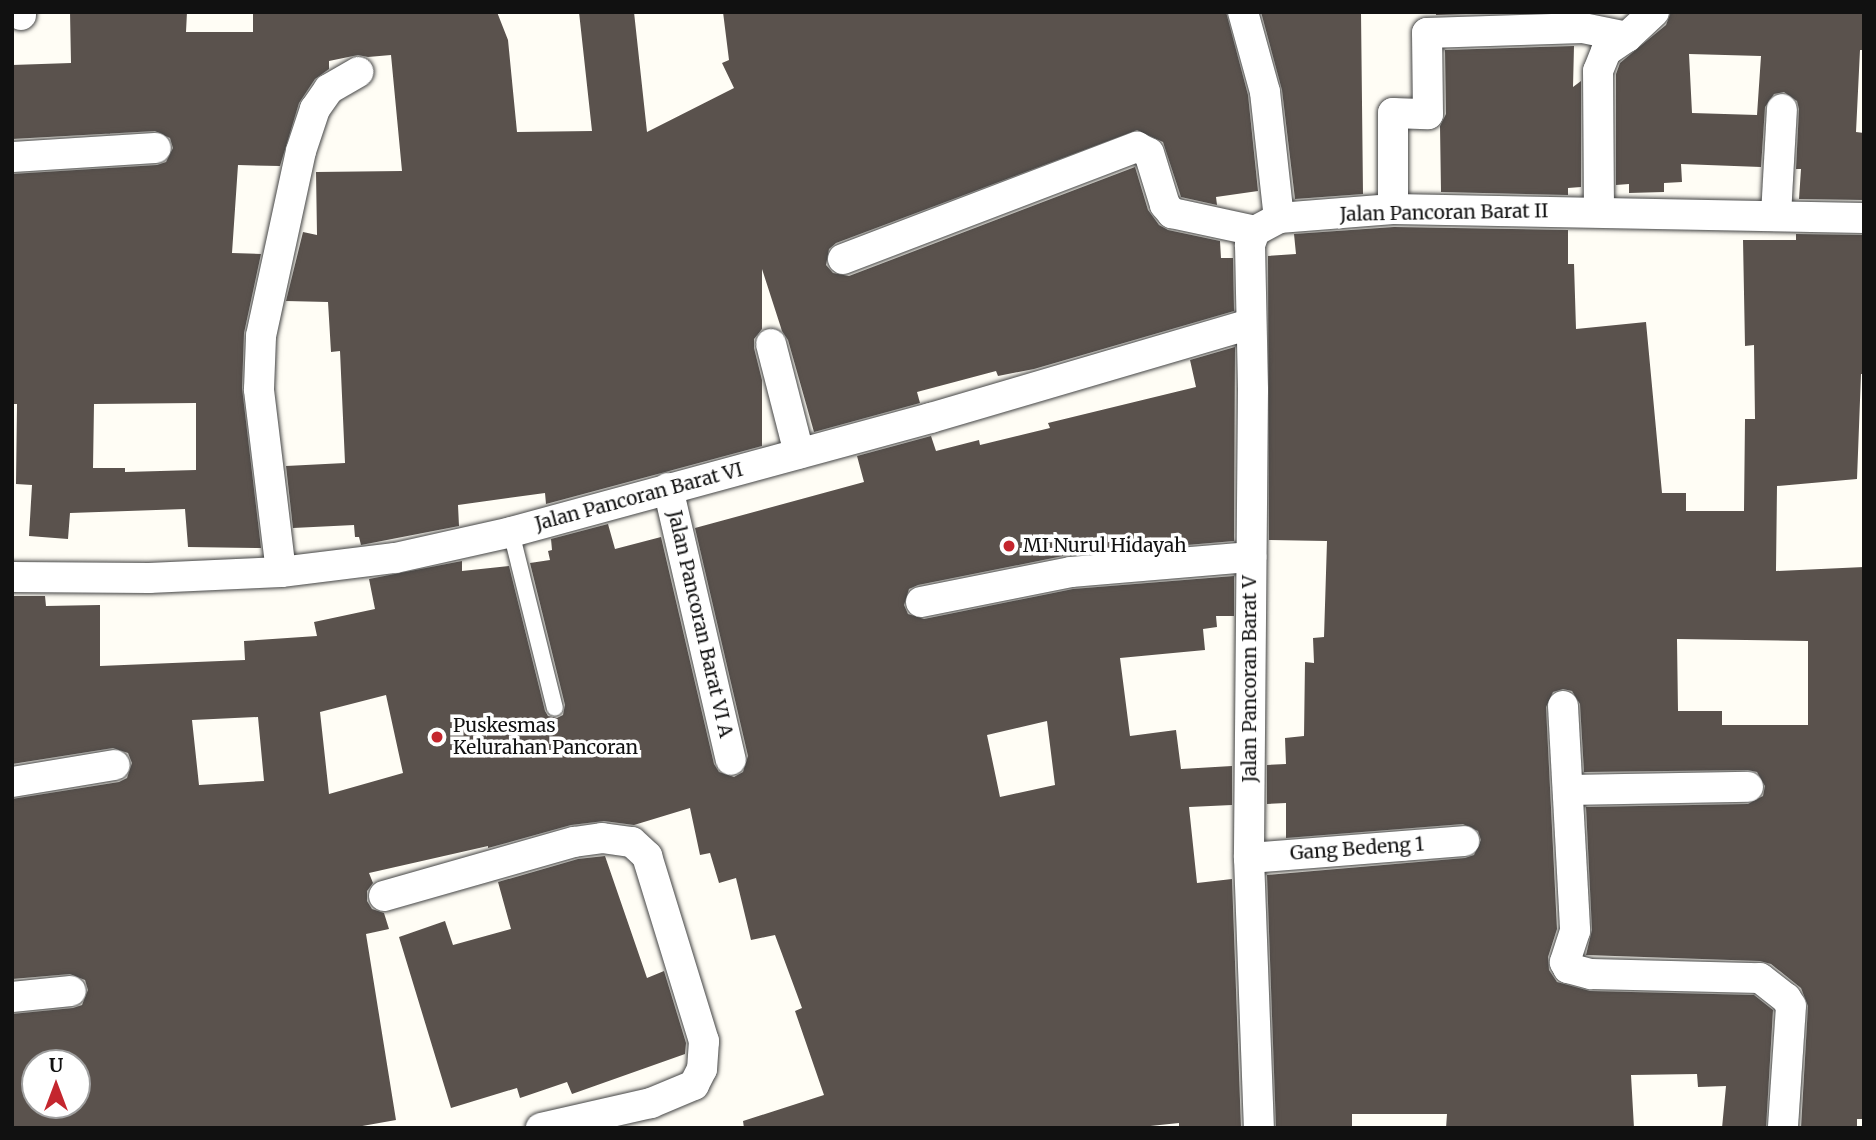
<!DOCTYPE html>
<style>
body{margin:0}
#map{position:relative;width:1876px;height:1140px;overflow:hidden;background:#fffdf5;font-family:Merriweather,serif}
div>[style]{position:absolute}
.building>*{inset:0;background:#5a524d}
.roads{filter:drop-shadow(0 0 2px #444) drop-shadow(0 0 2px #444)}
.service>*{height:16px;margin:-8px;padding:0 8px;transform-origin:8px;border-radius:8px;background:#fff}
.minor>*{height:30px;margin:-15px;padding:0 15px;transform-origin:15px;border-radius:15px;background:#fff}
.dots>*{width:19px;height:19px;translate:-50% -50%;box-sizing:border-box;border:4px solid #fff;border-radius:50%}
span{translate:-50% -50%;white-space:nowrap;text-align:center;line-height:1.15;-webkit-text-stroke:7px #fff;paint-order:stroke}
.street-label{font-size:19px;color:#111}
.poi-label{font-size:19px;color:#111}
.left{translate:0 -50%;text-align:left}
.frame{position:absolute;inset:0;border:14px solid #111;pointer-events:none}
.north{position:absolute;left:21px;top:1049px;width:70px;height:70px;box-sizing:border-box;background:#fff;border:2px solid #a0a0a0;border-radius:50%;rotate:0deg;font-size:19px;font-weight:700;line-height:28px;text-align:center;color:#111}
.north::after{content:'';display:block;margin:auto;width:24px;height:32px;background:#c4262e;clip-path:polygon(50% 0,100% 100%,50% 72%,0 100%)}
</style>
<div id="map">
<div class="building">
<div style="clip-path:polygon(evenodd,70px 12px,187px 12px,186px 32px,253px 32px,253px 12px,497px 12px,508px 40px,517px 132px,592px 131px,579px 12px,634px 12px,647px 132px,734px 88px,722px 63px,729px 60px,723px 12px,1226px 12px,1248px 95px,1258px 191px,1216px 197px,1217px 205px,1181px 197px,1163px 142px,1137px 130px,836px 243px,829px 249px,826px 265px,833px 273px,849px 276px,1135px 167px,1148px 210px,1159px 225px,1168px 230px,1220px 241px,1221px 258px,1233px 258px,1234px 311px,1034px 369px,998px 376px,996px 371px,917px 392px,920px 403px,814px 432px,788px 340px,782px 331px,762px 269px,762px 329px,754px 339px,754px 348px,762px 380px,762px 446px,546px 504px,545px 493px,458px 505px,459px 526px,361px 545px,359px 537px,355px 537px,354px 525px,293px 528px,286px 466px,345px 463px,340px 351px,331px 352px,328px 302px,286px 301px,303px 232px,317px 235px,316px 172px,402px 171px,391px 55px,368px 57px,358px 55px,329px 61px,329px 69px,315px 79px,299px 103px,280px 166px,238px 165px,232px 253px,261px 254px,244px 333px,242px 388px,261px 548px,188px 547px,185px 509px,70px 513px,68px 539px,29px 536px,32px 485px,16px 484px,17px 404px,12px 404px,12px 174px,157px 165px,166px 162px,173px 148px,170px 138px,155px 131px,12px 139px,12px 65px,71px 63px,70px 12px,196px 403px,196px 470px,125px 472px,125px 468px,93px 468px,94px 404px,196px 403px)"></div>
<div style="clip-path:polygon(1261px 12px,1361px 12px,1363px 194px,1295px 199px,1282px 90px)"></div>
<div style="clip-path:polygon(1436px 12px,1528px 12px,1436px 15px)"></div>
<div style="clip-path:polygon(evenodd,1671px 12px,1864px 12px,1864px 50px,1860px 50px,1856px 132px,1864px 133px,1864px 200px,1799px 199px,1801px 169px,1796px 169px,1799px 109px,1797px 101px,1784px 92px,1774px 94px,1765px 107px,1761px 167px,1681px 164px,1682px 182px,1664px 183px,1664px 192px,1629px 193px,1629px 184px,1616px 185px,1616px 74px,1620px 63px,1666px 25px,1671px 12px,1689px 54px,1761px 56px,1757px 115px,1692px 113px,1689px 54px)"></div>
<div style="clip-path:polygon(1574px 46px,1573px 87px,1581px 81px,1581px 187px,1568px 188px,1568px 195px,1441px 192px,1440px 126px,1446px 114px,1445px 50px)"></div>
<div style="clip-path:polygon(evenodd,1394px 227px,1568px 230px,1568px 264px,1574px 264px,1576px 329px,1646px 322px,1662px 493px,1686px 493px,1686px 511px,1744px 511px,1745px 419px,1755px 419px,1754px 345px,1745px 346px,1743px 240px,1796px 240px,1796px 234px,1864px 235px,1864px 374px,1861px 374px,1857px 479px,1777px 486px,1776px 571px,1864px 567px,1864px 1119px,1857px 1119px,1857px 1128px,1801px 1128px,1808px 1006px,1801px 988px,1771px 964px,1760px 961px,1586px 955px,1592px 930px,1586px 807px,1748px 804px,1763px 796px,1765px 786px,1757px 772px,1748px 770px,1584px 772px,1580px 704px,1572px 691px,1563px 689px,1553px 692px,1546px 707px,1557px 929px,1548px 957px,1549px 970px,1557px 982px,1590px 991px,1754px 995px,1773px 1010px,1766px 1128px,1722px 1128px,1726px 1086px,1698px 1087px,1697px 1074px,1631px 1075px,1634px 1128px,1446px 1128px,1447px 1114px,1352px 1114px,1352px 1128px,1276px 1128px,1267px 875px,1465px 858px,1474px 855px,1481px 840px,1478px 831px,1463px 824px,1286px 838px,1286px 803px,1267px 804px,1267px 765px,1286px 764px,1285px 738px,1304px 736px,1305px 662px,1314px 663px,1313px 638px,1324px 637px,1327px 541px,1269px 540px,1268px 256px,1296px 254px,1294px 234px,1394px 227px,1677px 639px,1808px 641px,1808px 725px,1722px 725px,1722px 711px,1678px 711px,1677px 639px)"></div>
<div style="clip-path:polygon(evenodd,1235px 347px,1234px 541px,1068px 555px,918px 585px,909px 589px,904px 605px,908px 614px,924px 619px,1073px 589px,1234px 576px,1234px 616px,1216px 616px,1217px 627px,1203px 629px,1205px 650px,1120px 658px,1130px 736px,1176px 730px,1181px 769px,1232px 766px,1232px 805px,1189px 807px,1197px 883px,1232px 879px,1241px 1128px,1179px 1128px,1179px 1123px,1131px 1128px,744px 1128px,743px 1121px,824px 1095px,795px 1011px,802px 1008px,775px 935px,751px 940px,736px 878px,719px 883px,710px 853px,700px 855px,690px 808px,634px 825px,604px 821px,571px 825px,488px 848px,488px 846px,369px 873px,373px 883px,367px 891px,367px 901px,372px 909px,384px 913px,389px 929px,366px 934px,396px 1120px,351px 1128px,14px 1128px,12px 1014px,73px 1008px,82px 1005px,88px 990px,85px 980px,70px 974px,12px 979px,12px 799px,119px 782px,127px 778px,132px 763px,128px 753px,113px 748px,12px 764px,12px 596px,45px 596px,46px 606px,100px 605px,100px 666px,245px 660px,244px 641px,317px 636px,314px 622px,375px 609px,369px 579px,462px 561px,462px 571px,509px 566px,545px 711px,548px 716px,557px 718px,563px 715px,565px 705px,530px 563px,550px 560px,548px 551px,552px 550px,551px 539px,608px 524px,615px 549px,661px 537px,714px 764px,719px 772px,734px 777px,743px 772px,748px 756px,695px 528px,864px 482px,857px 456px,931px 436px,936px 451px,979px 440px,980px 445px,1050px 428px,1048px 423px,1196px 387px,1190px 360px,1235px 347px,386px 695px,403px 773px,329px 794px,320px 712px,386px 695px,1235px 347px,258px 717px,264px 781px,199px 785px,192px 720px,258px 717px,1235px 347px,1047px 721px,1055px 785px,1000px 797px,987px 735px,1047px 721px,1235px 347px,35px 1063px,77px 1063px,77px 1105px,35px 1105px,35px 1063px)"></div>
<div style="clip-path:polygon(605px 856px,647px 978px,664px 971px,686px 1043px,685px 1054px,572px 1094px,567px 1082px,520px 1098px,517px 1088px,451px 1108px,399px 937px,445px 921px,453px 945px,511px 929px,498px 882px,578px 859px)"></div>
</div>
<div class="roads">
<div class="service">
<div style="left:511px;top:532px;width:181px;rotate:76deg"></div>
</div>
<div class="minor">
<div style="left:21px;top:12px;width:3px;rotate:90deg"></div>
<div style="left:1243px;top:12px;width:83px;rotate:74.6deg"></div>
<div style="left:1265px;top:92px;width:127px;rotate:83.7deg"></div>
<div style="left:12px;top:157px;width:144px;rotate:-3.6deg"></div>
<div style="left:1393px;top:209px;width:96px;rotate:-90deg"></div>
<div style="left:1393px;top:113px;width:35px;rotate:2deg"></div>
<div style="left:1428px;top:114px;width:81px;rotate:-90.7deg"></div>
<div style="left:1427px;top:33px;width:156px;rotate:-1.8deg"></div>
<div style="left:1583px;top:28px;width:45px;rotate:11.6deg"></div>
<div style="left:1599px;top:212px;width:141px;rotate:-90.4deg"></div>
<div style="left:1598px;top:71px;width:22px;rotate:-68deg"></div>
<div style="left:1606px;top:51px;width:25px;rotate:-34deg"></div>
<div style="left:1627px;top:37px;width:37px;rotate:-43deg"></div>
<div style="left:1776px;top:215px;width:106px;rotate:-86.8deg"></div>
<div style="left:1255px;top:231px;width:15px;rotate:110deg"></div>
<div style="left:1250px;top:245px;width:145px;rotate:88.8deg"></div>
<div style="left:1253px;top:390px;width:468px;rotate:90.5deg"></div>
<div style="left:1249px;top:858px;width:270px;rotate:87.9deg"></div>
<div style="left:843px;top:259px;width:315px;rotate:-20.9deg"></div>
<div style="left:1137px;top:147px;width:13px;rotate:27deg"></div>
<div style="left:1149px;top:153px;width:54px;rotate:72.9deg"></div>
<div style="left:1165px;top:205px;width:11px;rotate:49deg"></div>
<div style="left:1172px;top:213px;width:85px;rotate:12.2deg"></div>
<div style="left:1255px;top:231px;width:27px;rotate:-28deg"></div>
<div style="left:1279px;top:218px;width:114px;rotate:-4.5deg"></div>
<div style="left:1393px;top:209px;width:471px;rotate:1.1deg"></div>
<div style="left:771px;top:344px;width:113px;rotate:75.6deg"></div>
<div style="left:668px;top:488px;width:279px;rotate:77deg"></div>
<div style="left:281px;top:572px;width:184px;rotate:-96.9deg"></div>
<div style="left:259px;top:389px;width:53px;rotate:-87.8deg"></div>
<div style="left:261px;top:336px;width:189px;rotate:-77.8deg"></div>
<div style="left:301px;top:151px;width:44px;rotate:-71.6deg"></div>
<div style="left:315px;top:109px;width:24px;rotate:-55deg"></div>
<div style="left:329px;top:89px;width:34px;rotate:-30deg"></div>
<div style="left:12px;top:577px;width:137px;rotate:0.4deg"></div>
<div style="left:149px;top:578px;width:132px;rotate:-2.6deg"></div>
<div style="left:281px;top:572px;width:115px;rotate:-7deg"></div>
<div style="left:395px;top:558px;width:119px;rotate:-12.6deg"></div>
<div style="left:511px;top:532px;width:435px;rotate:-15.2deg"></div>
<div style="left:931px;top:418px;width:333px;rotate:-16.4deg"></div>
<div style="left:921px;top:602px;width:153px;rotate:-11.3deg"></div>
<div style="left:1071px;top:572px;width:181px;rotate:-4.8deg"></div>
<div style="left:1563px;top:706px;width:225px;rotate:86.9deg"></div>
<div style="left:1575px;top:931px;width:33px;rotate:108deg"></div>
<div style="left:1565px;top:962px;width:7px;rotate:63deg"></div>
<div style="left:1568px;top:968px;width:24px;rotate:15deg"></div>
<div style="left:1591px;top:974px;width:169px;rotate:1.4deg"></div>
<div style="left:1760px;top:978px;width:33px;rotate:38deg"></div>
<div style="left:1786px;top:998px;width:9px;rotate:58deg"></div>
<div style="left:1791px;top:1006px;width:122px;rotate:93.8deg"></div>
<div style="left:12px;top:782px;width:104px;rotate:-9.4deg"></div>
<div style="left:1569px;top:790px;width:179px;rotate:-1deg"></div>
<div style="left:1249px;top:858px;width:216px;rotate:-4.5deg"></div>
<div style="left:384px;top:896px;width:198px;rotate:-15.9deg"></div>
<div style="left:574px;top:842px;width:28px;rotate:-8deg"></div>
<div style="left:602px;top:838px;width:30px;rotate:8deg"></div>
<div style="left:632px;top:842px;width:21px;rotate:43deg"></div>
<div style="left:647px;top:856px;width:194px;rotate:72.9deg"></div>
<div style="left:704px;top:1041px;width:28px;rotate:94deg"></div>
<div style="left:702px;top:1069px;width:18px;rotate:117deg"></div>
<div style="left:694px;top:1085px;width:47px;rotate:157.3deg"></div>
<div style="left:651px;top:1103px;width:113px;rotate:167.2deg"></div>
<div style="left:12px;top:997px;width:59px;rotate:-5.8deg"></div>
</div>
</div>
<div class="dots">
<div style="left:1009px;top:546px;background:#c4262e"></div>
<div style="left:437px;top:737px;background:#c4262e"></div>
</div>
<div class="street-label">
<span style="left:1444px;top:213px;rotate:-1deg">Jalan Pancoran Barat II</span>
<span style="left:639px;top:497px;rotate:-15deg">Jalan Pancoran Barat VI</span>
<span style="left:700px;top:624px;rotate:77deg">Jalan Pancoran Barat VI A</span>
<span style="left:1250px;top:679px;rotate:-90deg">Jalan Pancoran Barat V</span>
<span style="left:1357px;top:849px;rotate:-4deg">Gang Bedeng 1</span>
</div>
<div class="poi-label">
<span class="left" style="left:1023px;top:546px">MI Nurul Hidayah</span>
<span class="left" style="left:453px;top:737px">Puskesmas<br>Kelurahan Pancoran</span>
</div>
<div class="frame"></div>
<div class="north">U</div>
</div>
